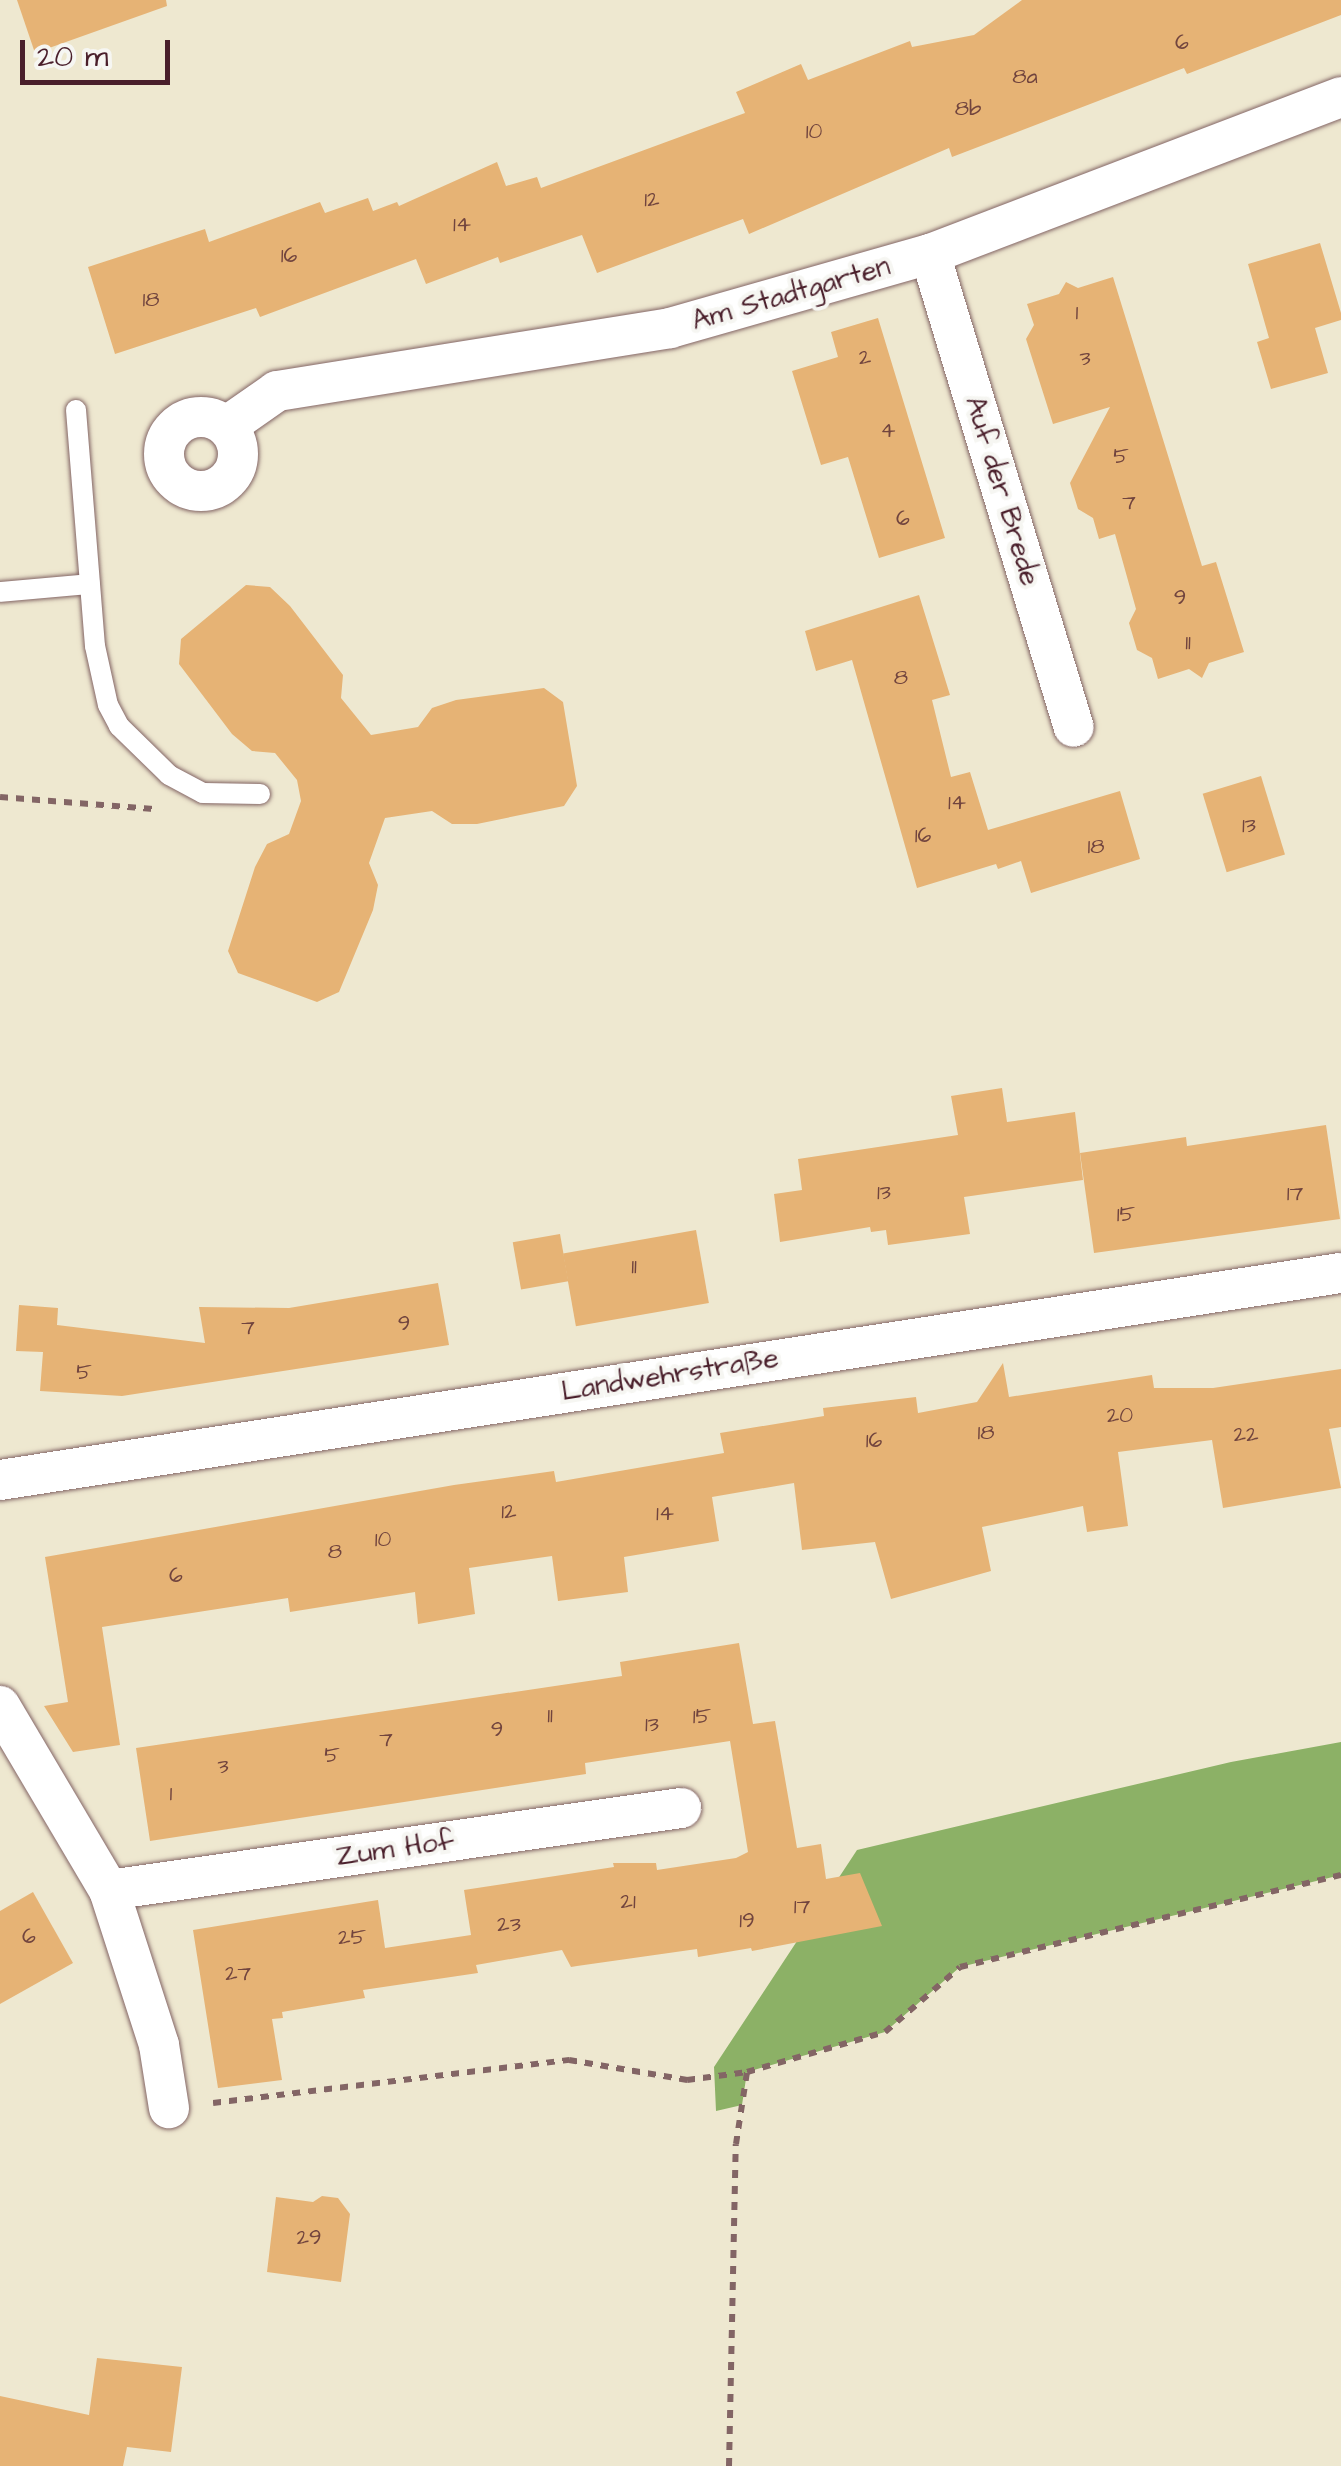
<!DOCTYPE html>
<meta charset="utf-8">
<style>
body{margin:0}
#map{position:relative;width:1341px;height:2466px;overflow:hidden;background:#eee8d0;font-family:"Architects Daughter",sans-serif}
div>[style]{position:absolute}
.forest>*{inset:0;background:#8cb166}
.building>*{inset:0;background:#e6b375;transform-origin:0 0}
.path>*{height:6px;margin-top:-3px;transform-origin:0;background:repeating-linear-gradient(90deg,#836565 0 8px,transparent 0 16px)}
.roads{filter:drop-shadow(0 0 2px #836565) drop-shadow(0 0 2px #836565)}
.lane>*{height:20px;margin:-10px;padding:0 10px;transform-origin:10px;border-radius:10px;background:#fff}
.street>*{height:40px;margin:-20px;padding:0 20px;transform-origin:20px;border-radius:20px;background:#fff}
.street>.ring{margin:-20px;padding:0;box-sizing:content-box;background:none;border:40px solid #fff;border-radius:50%}
span{translate:-50% -50%;white-space:nowrap;text-align:center;line-height:1.15;-webkit-text-stroke:8px #f6f6f2;paint-order:stroke}
.number-label{font-size:22px;color:#71443e}
.number-label span{-webkit-text-stroke-width:0}
.street-label{font-size:28px;color:#4a1f2b}
.scale{position:absolute;left:20px;top:40px;width:150px;height:45px;box-sizing:border-box;border:5px solid #4a1f2b;border-top:0;padding-left:12px;font-size:30px;line-height:35px;white-space:nowrap;color:#4a1f2b;-webkit-text-stroke:8px #f6f6f2;paint-order:stroke}
</style>
<div id="map">
<div class="forest">
<div style="clip-path:polygon(1341px 1742px,1341px 1875px,960px 1967px,885px 2032px,747px 2072px,742px 2105px,716px 2111px,714px 2067px,857px 1850px,1231px 1762px)"></div>
</div>
<div class="building">
<div style="clip-path:polygon(17px 0,166px 0,167px 6px,35px 53px)"></div>
<div style="clip-path:polygon(1022px 0,1341px 0,1341px 15px,1187px 74px,1184px 68px,952px 157px,949px 148px,749px 234px,743px 219px,597px 273px,582px 235px,500px 263px,498px 257px,426px 284px,416px 259px,260px 317px,256px 308px,115px 354px,88px 267px,205px 229px,209px 242px,320px 202px,325px 213px,368px 198px,373px 211px,397px 202px,399px 206px,497px 162px,506px 186px,537px 177px,541px 188px,745px 113px,736px 92px,801px 64px,808px 80px,910px 41px,912px 47px,974px 35px)"></div>
<div style="clip-path:polygon(1320px 243px,1341px 313px,1341px 320px,1315px 328px,1328px 373px,1271px 389px,1257px 342px,1269px 338px,1248px 264px)"></div>
<div style="clip-path:polygon(1113px 277px,1202px 566px,1216px 562px,1244px 652px,1209px 663px,1202px 678px,1189px 669px,1158px 679px,1152px 658px,1137px 650px,1129px 623px,1136px 609px,1115px 534px,1099px 539px,1093px 518px,1078px 509px,1070px 483px,1110px 407px,1053px 424px,1026px 339px,1034px 325px,1027px 304px,1059px 294px,1066px 282px,1078px 288px)"></div>
<div style="clip-path:polygon(878px 318px,945px 538px,879px 558px,848px 457px,821px 465px,792px 371px,838px 357px,831px 332px)"></div>
<div style="clip-path:polygon(246px 585px,270px 587px,290px 606px,343px 675px,341px 698px,371px 735px,418px 727px,432px 708px,456px 700px,544px 688px,563px 702px,577px 786px,564px 806px,477px 824px,452px 824px,432px 811px,385px 818px,369px 863px,378px 885px,373px 910px,339px 992px,317px 1002px,238px 973px,228px 951px,255px 867px,267px 844px,289px 834px,301px 801px,297px 780px,275px 753px,252px 751px,232px 734px,179px 664px,181px 639px)"></div>
<div style="clip-path:polygon(919px 595px,950px 695px,932px 700px,951px 777px,970px 772px,988px 830px,1120px 791px,1140px 859px,1031px 893px,1021px 861px,998px 869px,996px 864px,917px 888px,852px 660px,816px 671px,805px 631px)"></div>
<div style="left:1261px;top:776px;width:82px;height:61px;rotate:73deg"></div>
<div style="clip-path:polygon(1002px 1088px,1007px 1122px,1075px 1112px,1083px 1180px,964px 1197px,970px 1234px,888px 1245px,886px 1230px,871px 1232px,870px 1227px,780px 1242px,774px 1194px,802px 1190px,798px 1159px,958px 1135px,951px 1096px)"></div>
<div style="clip-path:polygon(1326px 1125px,1340px 1219px,1094px 1253px,1080px 1153px,1186px 1137px,1187px 1146px)"></div>
<div style="left:696px;top:1230px;width:74px;height:135px;rotate:80deg"></div>
<div style="left:560px;top:1234px;width:48px;height:48px;rotate:80deg"></div>
<div style="clip-path:polygon(438px 1283px,449px 1345px,367px 1358px,122px 1396px,40px 1391px,43px 1352px,16px 1351px,19px 1305px,58px 1308px,57px 1325px,205px 1343px,199px 1307px,289px 1308px)"></div>
<div style="clip-path:polygon(1003px 1363px,1009px 1397px,1152px 1375px,1154px 1388px,1213px 1388px,1341px 1369px,1341px 1427px,1329px 1429px,1341px 1488px,1223px 1508px,1212px 1440px,1118px 1452px,1128px 1526px,1087px 1532px,1083px 1506px,982px 1527px,991px 1571px,891px 1599px,875px 1542px,802px 1550px,794px 1483px,712px 1497px,719px 1541px,624px 1557px,628px 1592px,558px 1601px,552px 1556px,469px 1568px,475px 1614px,418px 1624px,415px 1592px,290px 1612px,288px 1598px,102px 1627px,120px 1745px,73px 1752px,44px 1706px,68px 1702px,45px 1557px,454px 1485px,554px 1471px,556px 1482px,724px 1453px,720px 1433px,824px 1416px,823px 1408px,916px 1397px,918px 1413px,977px 1402px)"></div>
<div style="clip-path:polygon(739px 1643px,753px 1724px,775px 1721px,797px 1848px,821px 1844px,826px 1879px,860px 1873px,882px 1926px,752px 1951px,751px 1948px,698px 1957px,697px 1949px,577px 1966px,571px 1967px,562px 1950px,476px 1965px,478px 1973px,363px 1990px,365px 1998px,282px 2012px,283px 2018px,272px 2019px,282px 2080px,218px 2088px,193px 1930px,378px 1900px,385px 1948px,471px 1935px,464px 1890px,614px 1867px,613px 1863px,656px 1863px,657px 1870px,736px 1858px,748px 1852px,730px 1741px,585px 1763px,586px 1774px,150px 1841px,136px 1748px,622px 1676px,620px 1662px)"></div>
<div style="clip-path:polygon(33px 1892px,73px 1963px,0 2004px,0 1911px)"></div>
<div style="clip-path:polygon(322px 2196px,338px 2198px,350px 2214px,341px 2282px,267px 2272px,276px 2197px,313px 2202px)"></div>
<div style="clip-path:polygon(97px 2358px,182px 2367px,171px 2452px,127px 2447px,123px 2466px,0 2466px,0 2396px,89px 2415px)"></div>
</div>
<div class="path">
<div style="left:0;top:797px;width:154px;rotate:4.5deg"></div>
<div style="left:213px;top:2103px;width:359px;rotate:-6.9deg"></div>
<div style="left:569px;top:2060px;width:120px;rotate:9.6deg"></div>
<div style="left:687px;top:2080px;width:61px;rotate:-7.6deg"></div>
<div style="left:729px;top:2466px;width:322px;rotate:-88.8deg"></div>
<div style="left:736px;top:2144px;width:73px;rotate:-81.3deg"></div>
<div style="left:747px;top:2072px;width:144px;rotate:-16.2deg"></div>
<div style="left:885px;top:2032px;width:99px;rotate:-40.9deg"></div>
<div style="left:960px;top:1967px;width:392px;rotate:-13.6deg"></div>
</div>
<div class="roads">
<div class="lane">
<div style="left:76px;top:410px;width:237px;rotate:85.4deg"></div>
<div style="left:95px;top:646px;width:60px;rotate:77.6deg"></div>
<div style="left:108px;top:705px;width:24px;rotate:62deg"></div>
<div style="left:119px;top:726px;width:70px;rotate:44.4deg"></div>
<div style="left:169px;top:775px;width:38px;rotate:28deg"></div>
<div style="left:203px;top:793px;width:57px;rotate:1deg"></div>
<div style="left:0;top:592px;width:90px;rotate:-5.1deg"></div>
</div>
<div class="street">
<div style="left:930px;top:254px;width:494px;rotate:73.1deg"></div>
<div class="ring" style="left:164px;top:417px;width:34px;height:34px"></div>
<div style="left:227px;top:426px;width:61px;rotate:-35deg"></div>
<div style="left:277px;top:391px;width:398px;rotate:-9.1deg"></div>
<div style="left:670px;top:328px;width:270px;rotate:-15.9deg"></div>
<div style="left:930px;top:254px;width:440px;rotate:-20.9deg"></div>
<div style="left:0;top:1480px;width:1357px;rotate:-8.78deg"></div>
<div style="left:0;top:1706px;width:214px;rotate:59.4deg"></div>
<div style="left:109px;top:1890px;width:163px;rotate:72.1deg"></div>
<div style="left:159px;top:2045px;width:64px;rotate:81deg"></div>
<div style="left:109px;top:1890px;width:578px;rotate:-8.16deg"></div>
</div>
</div>
<div class="number-label">
<span style="left:1182px;top:43px">6</span>
<span style="left:1025px;top:77px">8a</span>
<span style="left:968px;top:109px">8b</span>
<span style="left:814px;top:132px">10</span>
<span style="left:652px;top:200px">12</span>
<span style="left:462px;top:225px">14</span>
<span style="left:289px;top:256px">16</span>
<span style="left:151px;top:300px">18</span>
<span style="left:1077px;top:313px">1</span>
<span style="left:865px;top:358px">2</span>
<span style="left:1085px;top:359px">3</span>
<span style="left:888px;top:431px">4</span>
<span style="left:1121px;top:457px">5</span>
<span style="left:1129px;top:503px">7</span>
<span style="left:903px;top:519px">6</span>
<span style="left:1180px;top:598px">9</span>
<span style="left:1188px;top:643px">11</span>
<span style="left:901px;top:678px">8</span>
<span style="left:957px;top:803px">14</span>
<span style="left:1249px;top:826px">13</span>
<span style="left:923px;top:836px">16</span>
<span style="left:1096px;top:847px">18</span>
<span style="left:884px;top:1193px">13</span>
<span style="left:1295px;top:1194px">17</span>
<span style="left:1126px;top:1215px">15</span>
<span style="left:634px;top:1267px">11</span>
<span style="left:404px;top:1324px">9</span>
<span style="left:248px;top:1328px">7</span>
<span style="left:84px;top:1373px">5</span>
<span style="left:1120px;top:1416px">20</span>
<span style="left:986px;top:1433px">18</span>
<span style="left:1246px;top:1435px">22</span>
<span style="left:874px;top:1441px">16</span>
<span style="left:509px;top:1512px">12</span>
<span style="left:665px;top:1514px">14</span>
<span style="left:383px;top:1540px">10</span>
<span style="left:335px;top:1552px">8</span>
<span style="left:176px;top:1576px">6</span>
<span style="left:550px;top:1716px">11</span>
<span style="left:702px;top:1717px">15</span>
<span style="left:652px;top:1725px">13</span>
<span style="left:497px;top:1730px">9</span>
<span style="left:386px;top:1740px">7</span>
<span style="left:332px;top:1756px">5</span>
<span style="left:223px;top:1767px">3</span>
<span style="left:171px;top:1794px">1</span>
<span style="left:628px;top:1902px">21</span>
<span style="left:802px;top:1907px">17</span>
<span style="left:747px;top:1921px">19</span>
<span style="left:509px;top:1925px">23</span>
<span style="left:29px;top:1937px">6</span>
<span style="left:352px;top:1938px">25</span>
<span style="left:238px;top:1974px">27</span>
<span style="left:309px;top:2238px">29</span>
</div>
<div class="street-label">
<span style="left:791px;top:294px;rotate:-16deg">Am Stadtgarten</span>
<span style="left:1002px;top:491px;rotate:73deg">Auf der Brede</span>
<span style="left:670px;top:1375px;rotate:-9deg">Landwehrstraße</span>
<span style="left:395px;top:1849px;rotate:-8deg">Zum Hof</span>
</div>
<div class="scale">20 m</div>
</div>
